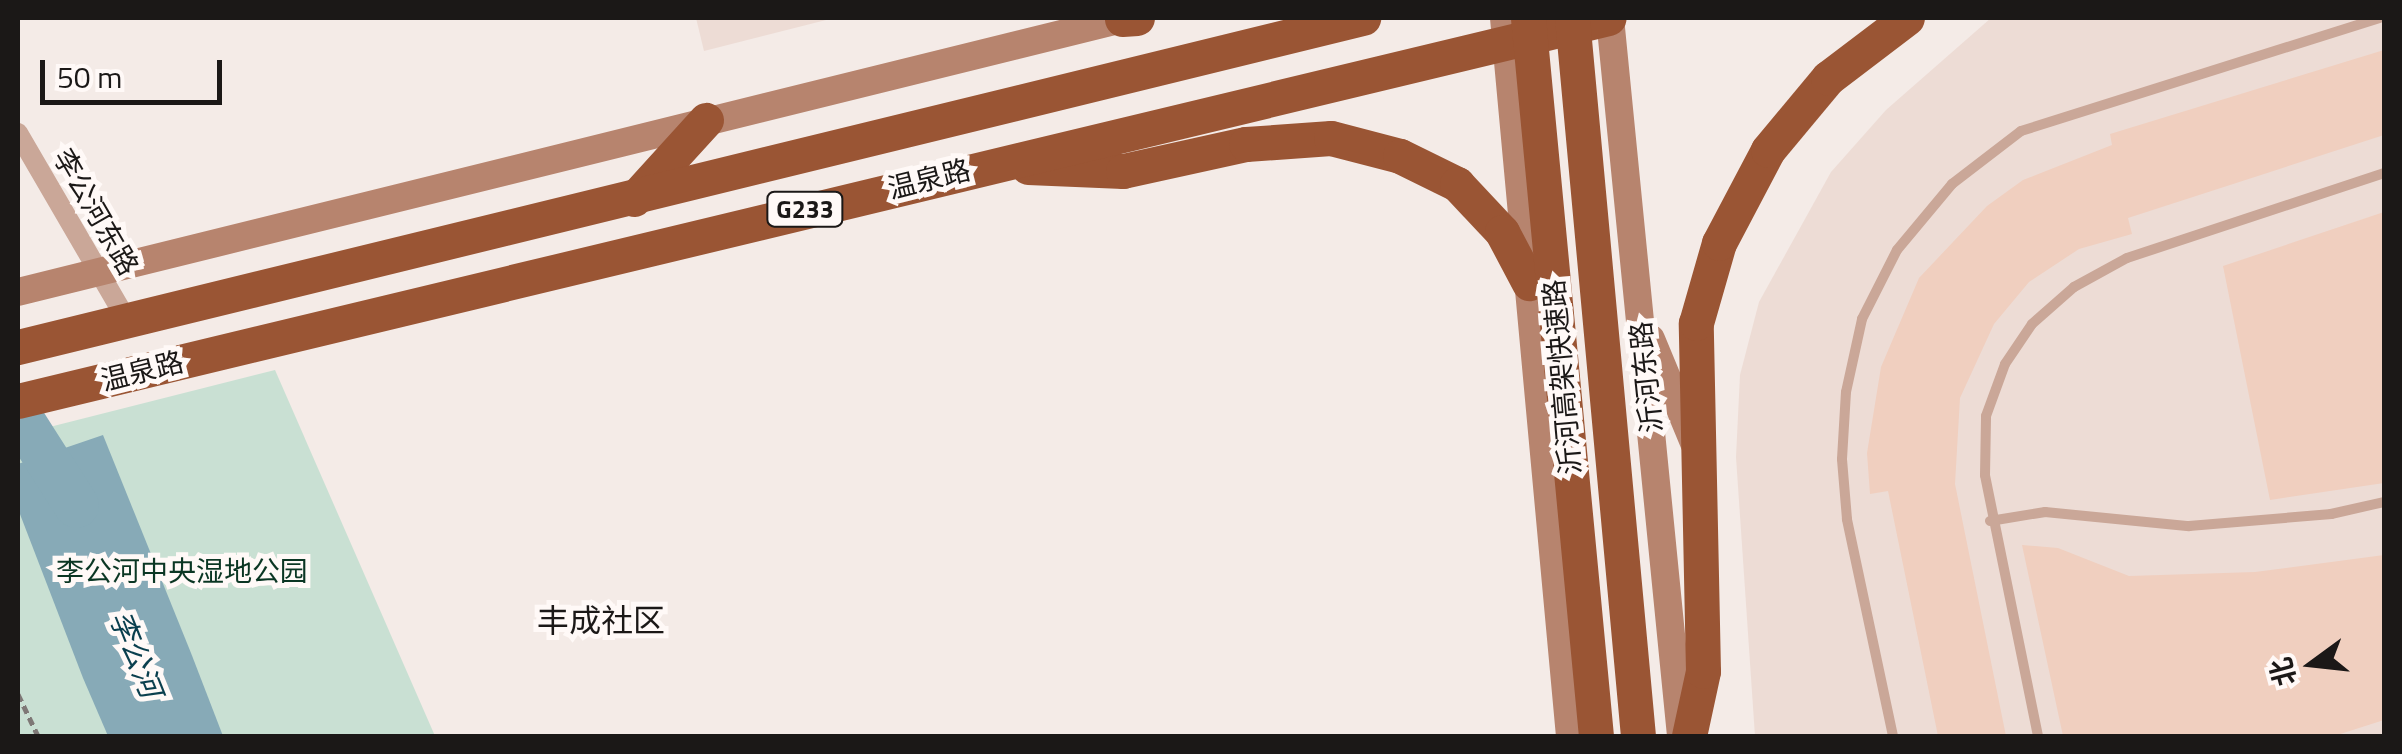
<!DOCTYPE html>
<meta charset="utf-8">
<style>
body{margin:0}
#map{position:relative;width:2402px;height:754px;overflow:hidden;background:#f4ebe7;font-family:"Titillium Web","Noto Sans SC",sans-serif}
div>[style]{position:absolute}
.built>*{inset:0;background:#eddcd5}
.green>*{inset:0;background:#c9e0d3}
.water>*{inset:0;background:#87aab7}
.river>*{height:45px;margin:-22.5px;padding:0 22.5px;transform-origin:22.5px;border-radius:22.5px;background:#87aab7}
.building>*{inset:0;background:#f0cfbf}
.path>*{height:5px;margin-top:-2.5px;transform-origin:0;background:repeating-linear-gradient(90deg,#7e7876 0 8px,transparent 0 13px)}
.lane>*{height:10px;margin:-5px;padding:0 5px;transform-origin:5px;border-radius:5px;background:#caa798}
.street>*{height:20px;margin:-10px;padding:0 10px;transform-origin:10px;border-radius:10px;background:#caa798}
.secondary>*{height:28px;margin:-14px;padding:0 14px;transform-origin:14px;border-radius:14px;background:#b7846e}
.highway>*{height:35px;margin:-17.5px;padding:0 17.5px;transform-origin:17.5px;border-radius:17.5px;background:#9a5534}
.highway-bridge>*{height:35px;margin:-17.5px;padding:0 17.5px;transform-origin:17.5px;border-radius:17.5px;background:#9a5534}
span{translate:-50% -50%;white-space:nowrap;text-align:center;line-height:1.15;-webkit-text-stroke:10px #fff9f7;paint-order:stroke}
.shield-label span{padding:2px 8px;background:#fff9f7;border:2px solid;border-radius:8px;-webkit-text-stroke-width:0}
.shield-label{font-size:25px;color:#1b1817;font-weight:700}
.street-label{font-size:28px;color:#1b1817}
.park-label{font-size:28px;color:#0a3623}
.water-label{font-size:30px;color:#0a3f4e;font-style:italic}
.quarter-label{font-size:32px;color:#1b1817}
.frame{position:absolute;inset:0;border:20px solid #1b1817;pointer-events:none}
.north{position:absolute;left:2262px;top:614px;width:100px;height:100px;-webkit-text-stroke:8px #fff9f7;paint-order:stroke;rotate:255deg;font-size:28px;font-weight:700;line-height:40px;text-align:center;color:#1b1817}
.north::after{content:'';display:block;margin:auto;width:35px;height:45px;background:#1b1817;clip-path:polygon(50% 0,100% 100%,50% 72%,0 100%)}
.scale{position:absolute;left:40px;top:60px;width:182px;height:45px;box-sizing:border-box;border:5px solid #1b1817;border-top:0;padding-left:12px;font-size:30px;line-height:35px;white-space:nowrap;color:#1b1817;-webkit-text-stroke:8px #fff9f7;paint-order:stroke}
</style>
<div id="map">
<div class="built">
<div style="clip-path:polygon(696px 18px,834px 18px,704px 51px)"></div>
<div style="clip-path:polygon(1991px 18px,2384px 18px,2384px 736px,1755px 736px,1736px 457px,1740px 375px,1759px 302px,1831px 172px,1886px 110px)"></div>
</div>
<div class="green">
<div style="clip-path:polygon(275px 370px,435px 736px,18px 736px,18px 435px)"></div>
</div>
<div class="water">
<div style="clip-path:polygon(103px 435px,191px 653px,223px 736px,108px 736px,83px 678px,18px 509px,18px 464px)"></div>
</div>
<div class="river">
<div style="left:18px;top:414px;width:108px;rotate:57.5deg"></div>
</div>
<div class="building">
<div style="clip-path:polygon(2384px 50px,2384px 135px,2128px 218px,2132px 234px,2079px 249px,2029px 282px,1994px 324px,1960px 398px,1955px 484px,2006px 736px,1938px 736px,1888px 491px,1870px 494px,1867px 453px,1881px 367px,1919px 278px,1987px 206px,2023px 180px,2112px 145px,2110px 134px)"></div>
<div style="clip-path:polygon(2384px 212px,2384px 483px,2270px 500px,2223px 266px)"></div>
<div style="clip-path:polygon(2022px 545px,2058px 548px,2129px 576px,2255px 572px,2384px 555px,2384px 720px,2334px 736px,2063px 736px)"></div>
</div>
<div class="path">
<div style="left:18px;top:694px;width:47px;rotate:64.5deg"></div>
</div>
<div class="lane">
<div style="left:1990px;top:521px;width:56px;rotate:-9.3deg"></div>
<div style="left:2045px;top:512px;width:145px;rotate:5.6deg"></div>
<div style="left:2189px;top:526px;width:143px;rotate:-4.8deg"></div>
<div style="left:2331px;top:514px;width:54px;rotate:-12.8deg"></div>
<div style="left:1893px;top:736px;width:222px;rotate:-102deg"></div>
<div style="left:1847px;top:519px;width:60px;rotate:-94.8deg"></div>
<div style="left:1842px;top:459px;width:67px;rotate:-86.6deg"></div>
<div style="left:1846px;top:392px;width:75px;rotate:-77.6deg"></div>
<div style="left:1862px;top:319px;width:77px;rotate:-63.1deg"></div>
<div style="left:1897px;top:250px;width:86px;rotate:-50.2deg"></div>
<div style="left:1952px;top:184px;width:87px;rotate:-37.5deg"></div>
<div style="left:2021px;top:131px;width:376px;rotate:-17.5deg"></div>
<div style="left:2038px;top:736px;width:266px;rotate:-101.5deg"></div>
<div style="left:1985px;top:475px;width:59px;rotate:-89deg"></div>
<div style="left:1986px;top:416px;width:55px;rotate:-69.9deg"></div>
<div style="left:2005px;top:364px;width:48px;rotate:-56deg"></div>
<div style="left:2032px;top:324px;width:56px;rotate:-41.4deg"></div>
<div style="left:2074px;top:287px;width:60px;rotate:-28.7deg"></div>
<div style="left:2127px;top:258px;width:271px;rotate:-18.3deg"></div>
</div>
<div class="street">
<div style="left:18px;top:133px;width:216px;rotate:59.8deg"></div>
</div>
<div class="secondary">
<div style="left:1504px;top:18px;width:721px;rotate:84.75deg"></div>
<div style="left:1610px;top:18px;width:722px;rotate:84.35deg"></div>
<div style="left:18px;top:292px;width:1137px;rotate:-13.89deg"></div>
<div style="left:1651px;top:339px;width:113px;rotate:67.5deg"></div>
</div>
<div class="highway">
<div style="left:1122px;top:19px;width:15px;rotate:-4deg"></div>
<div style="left:1028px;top:167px;width:95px;rotate:2.4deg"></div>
<div style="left:1123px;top:171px;width:126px;rotate:-12.4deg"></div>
<div style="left:1246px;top:144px;width:85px;rotate:-4deg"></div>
<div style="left:1331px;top:138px;width:71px;rotate:14.6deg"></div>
<div style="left:1400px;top:156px;width:64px;rotate:26.2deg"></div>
<div style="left:1457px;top:184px;width:66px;rotate:46.8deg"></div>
<div style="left:1502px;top:232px;width:58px;rotate:62.1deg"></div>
<div style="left:634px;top:199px;width:107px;rotate:-47.7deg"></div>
<div style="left:18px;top:347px;width:1385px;rotate:-13.75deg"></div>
<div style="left:18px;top:401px;width:1636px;rotate:-13.54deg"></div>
<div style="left:1689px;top:736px;width:66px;rotate:-77.8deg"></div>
<div style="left:1703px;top:671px;width:348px;rotate:-91.2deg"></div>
<div style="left:1696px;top:323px;width:83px;rotate:-74deg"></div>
<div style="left:1719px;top:243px;width:105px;rotate:-62.2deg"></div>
<div style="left:1768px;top:150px;width:94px;rotate:-50.2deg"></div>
<div style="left:1828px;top:78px;width:99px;rotate:-37.2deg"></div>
</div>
<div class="highway-bridge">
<div style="left:1528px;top:18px;width:721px;rotate:84.59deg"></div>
<div style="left:1572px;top:18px;width:721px;rotate:84.75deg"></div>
</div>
<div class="shield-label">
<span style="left:805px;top:209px">G233</span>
</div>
<div class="street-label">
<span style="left:929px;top:179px;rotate:-14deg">温泉路</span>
<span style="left:96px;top:212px;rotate:60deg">李公河东路</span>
<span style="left:142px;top:371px;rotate:-14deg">温泉路</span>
<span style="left:1562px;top:377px;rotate:-95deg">沂河高架快速路</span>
<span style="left:1646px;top:377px;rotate:-96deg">沂河东路</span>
</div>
<div class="park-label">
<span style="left:182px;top:571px">李公河中央湿地公园</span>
</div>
<div class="water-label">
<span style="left:136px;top:654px;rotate:68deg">李公河</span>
</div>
<div class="quarter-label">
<span style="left:601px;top:620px">丰成社区</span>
</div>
<div class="frame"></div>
<div class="north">北</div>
<div class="scale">50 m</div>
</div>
